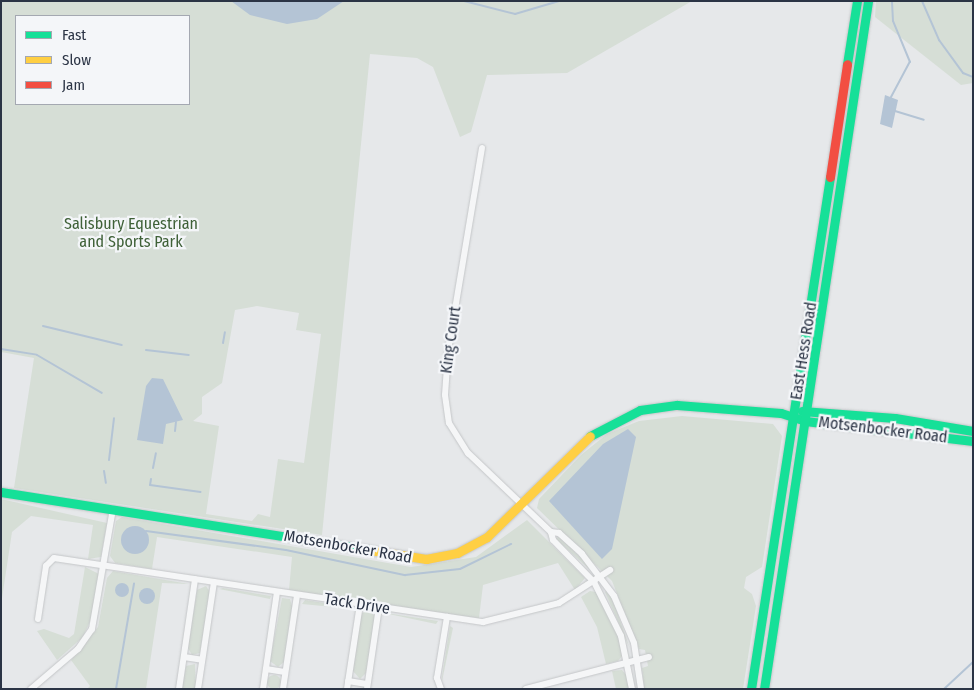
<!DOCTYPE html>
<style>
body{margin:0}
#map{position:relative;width:974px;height:690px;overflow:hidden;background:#e6e8ea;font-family:"Fira Sans Condensed",sans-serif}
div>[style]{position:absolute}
.green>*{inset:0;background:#d6ded6}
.round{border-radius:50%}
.water>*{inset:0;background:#b4c4d5}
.stream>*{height:2px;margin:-1px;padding:0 1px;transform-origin:1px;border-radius:1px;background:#b4c4d5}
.roads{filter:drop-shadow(0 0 1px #c4c6c8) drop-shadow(0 0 1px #c4c6c8)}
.street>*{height:6px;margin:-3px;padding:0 3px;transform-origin:3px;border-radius:3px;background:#f5f6f7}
.fast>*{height:9px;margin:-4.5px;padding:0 4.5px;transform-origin:4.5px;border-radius:4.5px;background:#16e098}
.slow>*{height:9px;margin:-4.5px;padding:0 4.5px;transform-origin:4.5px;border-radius:4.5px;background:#ffcf43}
.jam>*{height:9px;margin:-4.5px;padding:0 4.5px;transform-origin:4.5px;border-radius:4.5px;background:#f24e42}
span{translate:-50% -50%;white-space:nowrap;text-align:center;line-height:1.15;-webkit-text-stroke:4.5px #f4f6f9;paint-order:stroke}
.park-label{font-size:16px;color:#3f6138}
.street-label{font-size:16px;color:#2b3445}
.frame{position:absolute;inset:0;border:2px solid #2b3445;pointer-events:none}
.legend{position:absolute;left:15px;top:15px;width:175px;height:90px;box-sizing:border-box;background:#f4f6f9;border:1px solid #a4a8b1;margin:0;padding:6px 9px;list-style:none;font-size:15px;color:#2b3445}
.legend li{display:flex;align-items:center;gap:10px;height:25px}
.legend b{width:25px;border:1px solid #a4a8b1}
</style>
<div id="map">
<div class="green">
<div style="clip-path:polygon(evenodd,1px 1px,692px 1px,567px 73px,487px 75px,471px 132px,460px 137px,433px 67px,417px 58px,370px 54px,322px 535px,14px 488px,34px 358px,1px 352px,1px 1px,16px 16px,189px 16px,189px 104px,16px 104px,16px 16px,1px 1px,257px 306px,299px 313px,296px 330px,321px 334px,304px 463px,278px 459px,270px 517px,258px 514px,252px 521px,206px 514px,219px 426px,193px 421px,202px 414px,202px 397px,222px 383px,235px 310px,257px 306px)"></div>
<div style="clip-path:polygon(876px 1px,973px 1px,973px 83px,961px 85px,875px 17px)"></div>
<div style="clip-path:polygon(682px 416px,773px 424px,782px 436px,762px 567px,746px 577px,744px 588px,752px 594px,756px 606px,743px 689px,644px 689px,642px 668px,648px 666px,645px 650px,639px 649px,612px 581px,537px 508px,539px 499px,581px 455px,607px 434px,639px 421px)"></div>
<div style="clip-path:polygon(1px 499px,107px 523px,101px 557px,88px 559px,93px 525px,31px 516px,12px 532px,1px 605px)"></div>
<div style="clip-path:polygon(122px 517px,411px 567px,476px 557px,527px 520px,585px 578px,575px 590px,558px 563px,483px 585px,479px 618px,463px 616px,289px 590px,292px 557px,157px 537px,152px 569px,115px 563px,110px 556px,116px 521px)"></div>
<div style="clip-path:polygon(559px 536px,589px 566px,589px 569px,556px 539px)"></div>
<div style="clip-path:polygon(85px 567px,99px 574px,91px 619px,83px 637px,57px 660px,37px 631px,44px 629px,69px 638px,74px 634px)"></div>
<div style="clip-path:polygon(113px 571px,189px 584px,162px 583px,146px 689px,87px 689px,90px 686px,71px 660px,98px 627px,107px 578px)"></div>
<div style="clip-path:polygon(206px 586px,210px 592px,200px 653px,192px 655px,188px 648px,197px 590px)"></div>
<div style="clip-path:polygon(219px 589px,223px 588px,271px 596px,270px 599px)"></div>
<div style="clip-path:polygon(590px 591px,596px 592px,618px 634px,623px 655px,618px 661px,606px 664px,597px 627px,581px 597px)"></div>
<div style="clip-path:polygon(606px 591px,613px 600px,630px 649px,605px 592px)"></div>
<div style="clip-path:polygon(282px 598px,290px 599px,292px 606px,284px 662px,278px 667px,270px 661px)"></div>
<div style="clip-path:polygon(305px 600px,351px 607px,354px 609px,302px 604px)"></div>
<div style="clip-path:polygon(368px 610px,375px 616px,366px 673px,360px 679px,353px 671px,361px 614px)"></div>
<div style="clip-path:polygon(384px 613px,386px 613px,438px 621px,436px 624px)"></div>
<div style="clip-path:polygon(450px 626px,453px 628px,442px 681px,442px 677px)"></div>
<div style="clip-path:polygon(195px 664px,196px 689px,182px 689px,186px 666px)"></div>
<div style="clip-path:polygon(622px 670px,628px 677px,629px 689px,616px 689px,612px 671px)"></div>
<div class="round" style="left:267px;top:675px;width:14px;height:14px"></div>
</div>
<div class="water">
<div style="clip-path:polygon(231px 1px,344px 1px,317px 19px,287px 24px,250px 15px)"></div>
<div style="clip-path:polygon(885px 95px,898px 100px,892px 128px,880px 124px)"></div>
<div style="clip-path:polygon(152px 378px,163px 379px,183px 420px,166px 424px,163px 444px,137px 440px,146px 386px)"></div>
<div style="clip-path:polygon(628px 429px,636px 437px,612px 549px,602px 559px,549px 501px,603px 444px)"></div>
<div class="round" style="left:121px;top:526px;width:28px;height:28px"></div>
<div class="round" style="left:115px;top:583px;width:14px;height:14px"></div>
<div class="round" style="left:139px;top:588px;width:16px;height:16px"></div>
</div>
<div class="stream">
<div style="left:464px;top:1px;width:53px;rotate:14.3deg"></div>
<div style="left:515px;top:14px;width:46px;rotate:-16.5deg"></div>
<div style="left:922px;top:1px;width:43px;rotate:66.4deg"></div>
<div style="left:939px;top:40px;width:41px;rotate:54deg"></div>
<div style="left:963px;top:73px;width:11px;rotate:22deg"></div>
<div style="left:891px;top:97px;width:40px;rotate:-62deg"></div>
<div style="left:910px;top:62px;width:44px;rotate:-112.5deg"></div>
<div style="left:893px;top:21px;width:20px;rotate:-93deg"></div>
<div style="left:895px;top:111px;width:30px;rotate:17deg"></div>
<div style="left:43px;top:326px;width:81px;rotate:13.5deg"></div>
<div style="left:223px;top:343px;width:11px;rotate:-80deg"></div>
<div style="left:1px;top:349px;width:36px;rotate:9deg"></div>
<div style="left:37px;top:355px;width:75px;rotate:30.3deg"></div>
<div style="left:146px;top:350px;width:43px;rotate:6.6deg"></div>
<div style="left:175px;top:431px;width:9px;rotate:-84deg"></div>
<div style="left:109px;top:460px;width:42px;rotate:-83.2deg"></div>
<div style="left:153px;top:468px;width:15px;rotate:-79deg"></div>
<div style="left:104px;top:471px;width:12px;rotate:81deg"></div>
<div style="left:151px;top:479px;width:6px;rotate:99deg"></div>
<div style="left:150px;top:485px;width:51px;rotate:7.8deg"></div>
<div style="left:146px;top:531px;width:141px;rotate:7.7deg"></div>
<div style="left:286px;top:550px;width:122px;rotate:11.9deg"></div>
<div style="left:405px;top:575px;width:55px;rotate:-6.2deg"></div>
<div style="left:460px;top:569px;width:57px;rotate:-26.1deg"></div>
<div style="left:116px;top:689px;width:107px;rotate:-80.3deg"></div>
<div style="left:944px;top:689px;width:40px;rotate:-43deg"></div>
</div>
<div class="roads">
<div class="street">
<div style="left:482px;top:148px;width:207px;rotate:99.5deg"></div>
<div style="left:448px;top:352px;width:43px;rotate:94deg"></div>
<div style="left:445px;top:395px;width:28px;rotate:82deg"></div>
<div style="left:449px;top:423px;width:36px;rotate:58deg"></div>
<div style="left:468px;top:453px;width:115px;rotate:43.6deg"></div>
<div style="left:551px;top:532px;width:8px;rotate:76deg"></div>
<div style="left:553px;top:540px;width:59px;rotate:45.7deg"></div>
<div style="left:594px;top:582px;width:60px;rotate:63.4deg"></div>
<div style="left:621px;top:636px;width:54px;rotate:78.3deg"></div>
<div style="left:551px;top:532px;width:8px;rotate:7deg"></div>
<div style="left:559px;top:533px;width:31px;rotate:42deg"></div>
<div style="left:582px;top:554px;width:53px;rotate:52.7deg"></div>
<div style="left:614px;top:596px;width:51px;rotate:66.9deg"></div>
<div style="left:634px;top:643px;width:47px;rotate:81.3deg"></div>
<div style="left:38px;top:619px;width:54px;rotate:-81.4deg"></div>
<div style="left:46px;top:566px;width:11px;rotate:-45deg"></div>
<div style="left:54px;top:558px;width:434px;rotate:8.5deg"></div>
<div style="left:483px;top:622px;width:78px;rotate:-14deg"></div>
<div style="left:559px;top:603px;width:61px;rotate:-32.9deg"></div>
<div style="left:184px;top:657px;width:18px;rotate:9deg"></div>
<div style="left:266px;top:669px;width:19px;rotate:9deg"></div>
<div style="left:348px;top:681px;width:19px;rotate:9deg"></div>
<div style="left:31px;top:689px;width:62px;rotate:-40.4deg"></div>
<div style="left:78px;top:649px;width:24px;rotate:-55deg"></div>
<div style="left:92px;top:629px;width:122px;rotate:-80.1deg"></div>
<div style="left:179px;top:689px;width:111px;rotate:-81.7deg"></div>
<div style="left:198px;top:689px;width:108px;rotate:-81.5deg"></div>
<div style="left:263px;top:689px;width:98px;rotate:-81.8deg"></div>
<div style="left:283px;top:689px;width:95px;rotate:-81.5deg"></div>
<div style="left:347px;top:689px;width:86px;rotate:-81.3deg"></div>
<div style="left:367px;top:689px;width:83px;rotate:-81.7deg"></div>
<div style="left:441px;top:689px;width:12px;rotate:-110deg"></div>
<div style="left:437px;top:678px;width:62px;rotate:-80.7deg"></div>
<div style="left:526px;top:689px;width:127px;rotate:-14.6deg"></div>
</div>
<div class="fast">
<div style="left:847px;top:64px;width:64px;rotate:-81deg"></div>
<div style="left:802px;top:411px;width:93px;rotate:4.3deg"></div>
<div style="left:895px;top:418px;width:79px;rotate:9.5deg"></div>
<div style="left:590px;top:436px;width:56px;rotate:-27.5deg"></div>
<div style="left:640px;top:410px;width:37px;rotate:-8deg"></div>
<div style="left:677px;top:405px;width:104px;rotate:4.4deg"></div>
<div style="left:781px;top:413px;width:25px;rotate:18deg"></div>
<div style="left:805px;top:421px;width:169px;rotate:6.8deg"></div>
<div style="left:1px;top:492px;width:374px;rotate:8.9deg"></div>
<div style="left:751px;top:689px;width:518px;rotate:-81.23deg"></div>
<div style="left:764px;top:689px;width:696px;rotate:-81.4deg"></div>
</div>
<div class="slow">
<div style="left:370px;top:550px;width:57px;rotate:9.1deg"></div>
<div style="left:426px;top:559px;width:32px;rotate:-11deg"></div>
<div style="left:457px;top:553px;width:34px;rotate:-28deg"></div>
<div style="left:487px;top:537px;width:144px;rotate:-44.4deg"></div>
</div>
<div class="jam">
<div style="left:830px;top:177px;width:114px;rotate:-81.4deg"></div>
</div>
</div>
<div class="park-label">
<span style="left:131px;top:233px">Salisbury Equestrian<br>and Sports Park</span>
</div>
<div class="street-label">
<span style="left:451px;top:340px;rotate:-82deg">King Court</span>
<span style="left:804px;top:351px;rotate:-81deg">East Hess Road</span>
<span style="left:883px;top:430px;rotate:7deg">Motsenbocker Road</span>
<span style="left:348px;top:547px;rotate:10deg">Motsenbocker Road</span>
<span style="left:357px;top:604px;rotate:9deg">Tack Drive</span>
</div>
<div class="frame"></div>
<ul class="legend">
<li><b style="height:6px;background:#16e098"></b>Fast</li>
<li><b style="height:6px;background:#ffcf43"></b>Slow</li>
<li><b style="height:6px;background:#f24e42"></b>Jam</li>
</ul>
</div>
